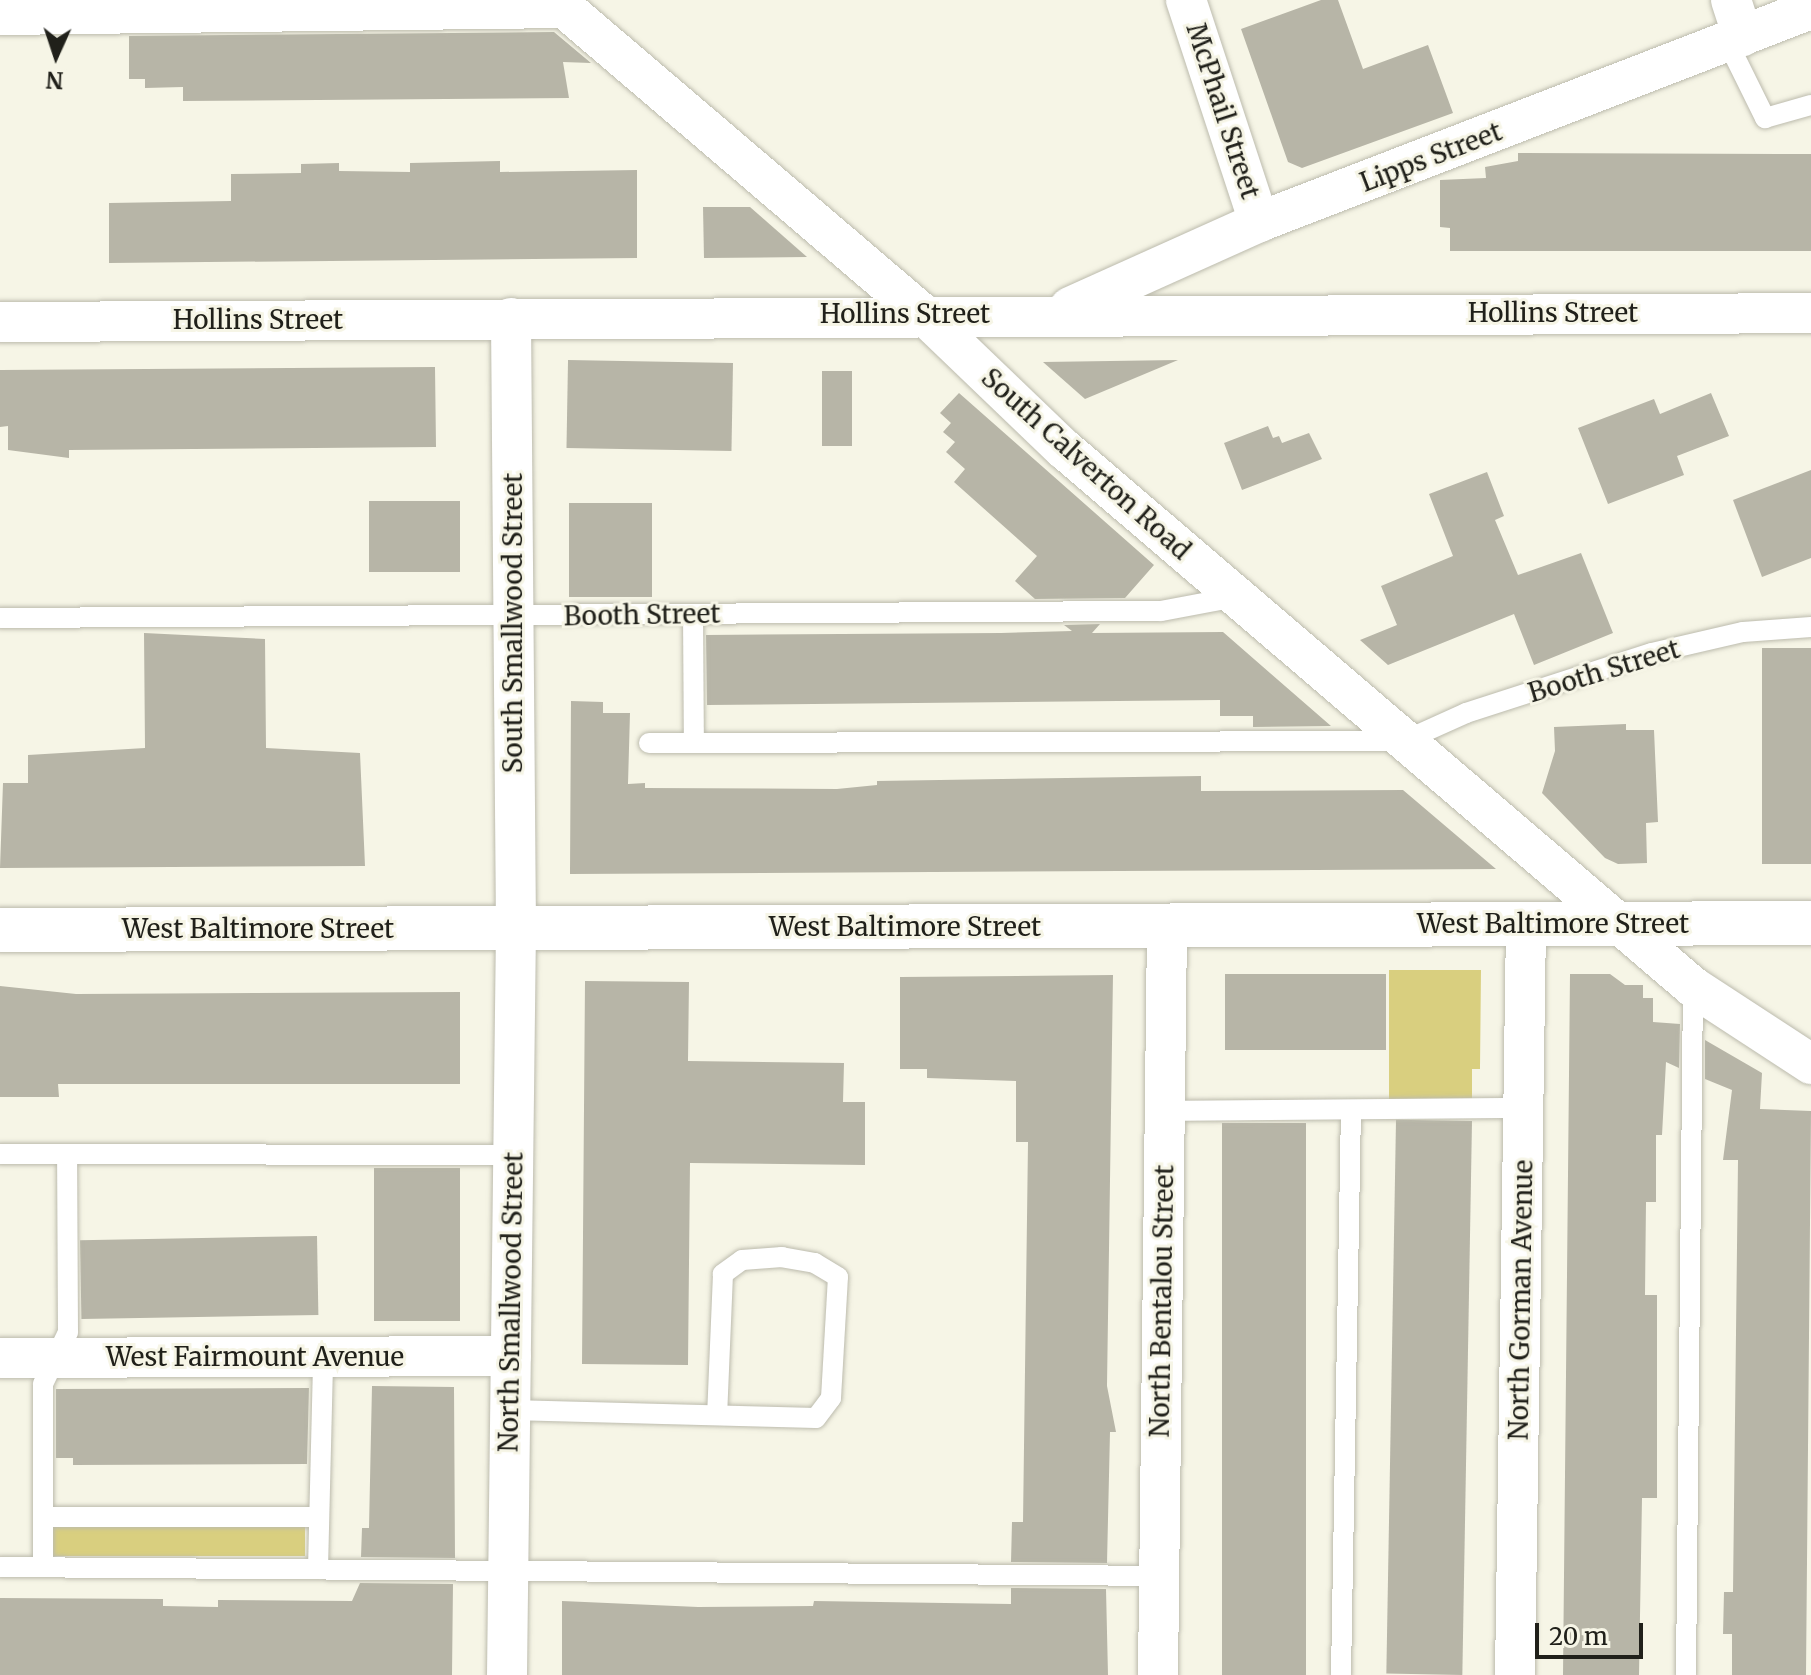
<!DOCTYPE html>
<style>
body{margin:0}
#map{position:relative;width:1811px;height:1675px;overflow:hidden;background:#f6f5e6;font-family:Merriweather,serif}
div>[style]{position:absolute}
.green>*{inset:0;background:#d9cf7f;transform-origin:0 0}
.building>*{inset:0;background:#b7b5a7;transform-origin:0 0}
.roads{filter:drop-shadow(0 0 2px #bcbbad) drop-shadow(0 0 2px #bcbbad)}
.service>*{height:20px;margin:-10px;padding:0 10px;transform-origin:10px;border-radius:10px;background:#fff}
.minor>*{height:40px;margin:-20px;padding:0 20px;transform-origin:20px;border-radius:20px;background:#fff}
.secondary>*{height:44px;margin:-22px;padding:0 22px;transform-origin:22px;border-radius:22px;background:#fff}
span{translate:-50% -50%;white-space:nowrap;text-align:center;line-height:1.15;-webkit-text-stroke:6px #f6f5e6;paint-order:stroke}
.street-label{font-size:26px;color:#20201a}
.north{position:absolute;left:16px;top:16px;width:80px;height:80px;-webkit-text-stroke:6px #f6f5e6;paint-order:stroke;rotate:183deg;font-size:22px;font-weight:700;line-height:32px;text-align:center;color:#20201a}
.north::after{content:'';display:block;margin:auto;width:28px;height:36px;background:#20201a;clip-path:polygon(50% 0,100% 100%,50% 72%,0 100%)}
.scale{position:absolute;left:1535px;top:1623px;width:108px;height:36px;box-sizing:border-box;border:4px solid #20201a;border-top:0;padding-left:10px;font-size:24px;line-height:28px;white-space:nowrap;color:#20201a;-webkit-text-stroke:6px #f6f5e6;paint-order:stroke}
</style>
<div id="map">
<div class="green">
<div style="clip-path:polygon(1389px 970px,1481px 970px,1480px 1069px,1472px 1069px,1472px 1100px,1389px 1099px)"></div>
<div style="left:50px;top:1525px;width:255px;height:31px"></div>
</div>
<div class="building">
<div style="clip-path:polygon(1321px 0,1338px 0,1363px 69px,1428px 45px,1453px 113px,1302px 168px,1288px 162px,1241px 29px)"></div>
<div style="clip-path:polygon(554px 32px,591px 63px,563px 62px,569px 98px,183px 101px,183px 87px,145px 88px,145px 79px,129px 79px,129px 36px)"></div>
<div style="clip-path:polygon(1518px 153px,1811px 154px,1811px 251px,1450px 251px,1450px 228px,1440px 227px,1440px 180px,1486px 178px,1485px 167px,1518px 161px)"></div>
<div style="clip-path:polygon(500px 161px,500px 172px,637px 170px,637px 258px,109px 263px,109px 203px,231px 201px,231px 174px,301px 173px,301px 164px,339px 163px,339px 171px,410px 172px,410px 163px)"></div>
<div style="clip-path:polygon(703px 207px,750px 207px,807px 257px,704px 258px)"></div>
<div style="clip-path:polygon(1178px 360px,1085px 399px,1043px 362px)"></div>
<div style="left:733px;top:363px;width:88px;height:165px;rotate:91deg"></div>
<div style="clip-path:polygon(435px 367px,436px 447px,69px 450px,69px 458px,8px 450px,8px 426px,0 427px,0 370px)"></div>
<div style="left:822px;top:371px;width:30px;height:75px"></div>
<div style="clip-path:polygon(959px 393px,1154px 565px,1125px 598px,1035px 599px,1015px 581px,1037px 556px,954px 482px,965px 469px,946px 452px,955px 442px,943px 432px,951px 423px,940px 413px)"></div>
<div style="clip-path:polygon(1711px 393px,1729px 436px,1677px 456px,1684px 475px,1608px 504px,1578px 428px,1654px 399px,1660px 414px)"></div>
<div style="clip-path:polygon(1268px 426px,1273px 438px,1279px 436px,1282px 443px,1309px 433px,1322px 459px,1242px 490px,1224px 443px)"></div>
<div style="clip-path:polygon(1811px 470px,1811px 558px,1762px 577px,1733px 500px)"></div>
<div style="clip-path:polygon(1487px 472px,1504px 516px,1495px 520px,1518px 575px,1581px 553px,1613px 633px,1534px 665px,1514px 614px,1388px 665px,1360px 640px,1397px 625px,1381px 586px,1453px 556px,1429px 494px)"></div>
<div style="left:460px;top:501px;width:71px;height:91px;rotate:90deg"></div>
<div style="left:652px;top:503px;width:94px;height:83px;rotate:90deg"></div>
<div style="clip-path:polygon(1100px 624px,1092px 633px,1223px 632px,1331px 726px,1253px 727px,1253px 716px,1220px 716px,1220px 700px,707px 705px,706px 635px,1001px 633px,1072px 631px,1064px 625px)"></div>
<div style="clip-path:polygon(144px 633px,265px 639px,266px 748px,360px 753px,365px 866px,0 868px,3px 783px,28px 783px,28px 755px,145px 748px)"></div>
<div style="left:1762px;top:648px;width:49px;height:216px"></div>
<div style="clip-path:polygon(571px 701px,603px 702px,603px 713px,630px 713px,628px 784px,645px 783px,645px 788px,837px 789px,877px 785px,877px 781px,1201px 776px,1201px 791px,1403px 790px,1496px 869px,570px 874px)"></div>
<div style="clip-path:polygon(1626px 724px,1626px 730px,1654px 730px,1658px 822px,1646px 823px,1647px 863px,1618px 864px,1605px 858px,1542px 793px,1555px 751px,1554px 727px)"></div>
<div style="left:1386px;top:974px;width:76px;height:161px;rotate:90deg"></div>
<div style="clip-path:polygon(1570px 974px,1610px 974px,1625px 985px,1643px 985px,1643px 998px,1653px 998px,1653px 1022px,1680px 1024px,1679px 1068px,1666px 1062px,1662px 1135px,1656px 1135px,1656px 1202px,1646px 1202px,1645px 1295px,1657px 1295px,1657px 1498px,1642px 1498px,1639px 1675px,1563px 1675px)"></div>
<div style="clip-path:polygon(1113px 975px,1107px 1386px,1116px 1432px,1110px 1432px,1107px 1563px,1011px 1562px,1012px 1522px,1023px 1522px,1028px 1142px,1016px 1142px,1016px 1081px,927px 1078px,927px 1069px,900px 1069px,900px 977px)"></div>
<div style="clip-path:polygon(585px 981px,689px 982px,688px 1061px,844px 1063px,843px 1102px,865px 1102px,865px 1165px,690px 1163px,688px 1365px,582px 1364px)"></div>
<div style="clip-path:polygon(0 986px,76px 994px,460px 992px,460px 1084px,58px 1084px,59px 1097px,0 1097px)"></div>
<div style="clip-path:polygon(1705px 1040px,1762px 1073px,1760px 1109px,1811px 1111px,1806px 1675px,1732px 1675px,1732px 1634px,1723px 1634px,1724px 1592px,1733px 1592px,1738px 1160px,1723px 1160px,1732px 1090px,1705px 1079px)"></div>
<div style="left:1472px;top:1121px;width:554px;height:76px;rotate:91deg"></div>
<div style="left:1306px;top:1123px;width:552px;height:84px;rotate:90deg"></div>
<div style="left:374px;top:1168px;width:86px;height:153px"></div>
<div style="left:317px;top:1236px;width:79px;height:237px;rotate:89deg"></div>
<div style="clip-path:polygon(372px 1386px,454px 1387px,455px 1558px,361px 1557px,362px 1528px,369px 1528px)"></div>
<div style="clip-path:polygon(309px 1388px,307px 1464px,73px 1465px,73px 1458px,56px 1458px,56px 1389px)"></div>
<div style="clip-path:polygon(360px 1583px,453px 1584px,452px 1675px,0 1675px,0 1598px,163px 1599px,163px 1606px,218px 1607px,218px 1600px,352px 1601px)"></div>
<div style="clip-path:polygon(1011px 1588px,1106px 1589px,1108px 1675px,562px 1675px,562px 1601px,698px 1607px,813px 1606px,814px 1601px,1011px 1604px)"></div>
</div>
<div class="roads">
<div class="service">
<div style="left:1728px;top:43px;width:84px;rotate:63.7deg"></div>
<div style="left:1765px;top:118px;width:48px;rotate:-15.8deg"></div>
<div style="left:693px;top:614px;width:129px;rotate:89.6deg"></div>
<div style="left:0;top:618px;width:1161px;rotate:-0.35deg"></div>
<div style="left:1161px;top:611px;width:76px;rotate:-10.6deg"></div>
<div style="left:649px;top:743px;width:755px;rotate:-0.15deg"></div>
<div style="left:1404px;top:741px;width:68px;rotate:-24.3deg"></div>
<div style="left:1466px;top:713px;width:195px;rotate:-17.9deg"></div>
<div style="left:1652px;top:653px;width:93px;rotate:-13deg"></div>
<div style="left:1743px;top:632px;width:68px;rotate:-4.2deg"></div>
<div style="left:1165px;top:1111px;width:358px;rotate:-0.5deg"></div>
<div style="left:0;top:1154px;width:513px;rotate:0.11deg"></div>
<div style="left:510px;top:1410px;width:306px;rotate:1.5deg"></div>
<div style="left:816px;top:1418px;width:25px;rotate:-53deg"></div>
<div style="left:831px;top:1398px;width:121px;rotate:-86.7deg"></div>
<div style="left:838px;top:1277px;width:27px;rotate:-149deg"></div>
<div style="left:815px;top:1263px;width:34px;rotate:-170deg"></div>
<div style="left:782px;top:1257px;width:40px;rotate:175.7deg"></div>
<div style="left:742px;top:1260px;width:24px;rotate:144deg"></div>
<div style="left:723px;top:1274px;width:141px;rotate:92.4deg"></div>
<div style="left:43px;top:1517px;width:276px"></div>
<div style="left:0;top:1567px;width:1159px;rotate:0.44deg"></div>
<div style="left:43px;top:1567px;width:183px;rotate:-90deg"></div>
<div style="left:43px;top:1384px;width:58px;rotate:-64.3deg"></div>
<div style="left:68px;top:1332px;width:178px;rotate:-90.3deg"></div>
<div style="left:318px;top:1569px;width:212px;rotate:-88.6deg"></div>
<div style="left:1341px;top:1675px;width:565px;rotate:-88.99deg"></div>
<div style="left:1686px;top:1675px;width:688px;rotate:-89.42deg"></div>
</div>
<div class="minor">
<div style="left:555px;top:0;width:484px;rotate:40.5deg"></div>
<div style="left:923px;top:314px;width:195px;rotate:43.8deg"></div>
<div style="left:1064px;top:449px;width:828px;rotate:40.54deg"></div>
<div style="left:1693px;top:987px;width:141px;rotate:33.1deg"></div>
<div style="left:1186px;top:0;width:234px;rotate:71.8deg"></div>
<div style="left:1731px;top:0;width:38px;rotate:72deg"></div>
<div style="left:0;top:15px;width:563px;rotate:-0.71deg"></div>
<div style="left:1070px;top:307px;width:207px;rotate:-24.2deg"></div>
<div style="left:1259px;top:222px;width:592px;rotate:-21.1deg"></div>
<div style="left:0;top:322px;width:1811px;rotate:-0.28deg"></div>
<div style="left:0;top:1358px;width:511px;rotate:-0.22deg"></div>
<div style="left:507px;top:1675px;width:746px;rotate:-89.31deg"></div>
<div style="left:516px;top:929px;width:611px;rotate:-90.47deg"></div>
<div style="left:1158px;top:1675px;width:749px;rotate:-89.31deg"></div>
<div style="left:1515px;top:1675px;width:750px;rotate:-89.16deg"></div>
</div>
<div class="secondary">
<div style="left:0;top:930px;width:1811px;rotate:-0.22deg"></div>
</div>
</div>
<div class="street-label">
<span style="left:1223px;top:111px;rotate:72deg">McPhail Street</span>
<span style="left:1431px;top:157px;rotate:-21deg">Lipps Street</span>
<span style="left:1553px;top:313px">Hollins Street</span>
<span style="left:905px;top:314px">Hollins Street</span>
<span style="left:258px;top:320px">Hollins Street</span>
<span style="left:1086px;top:464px;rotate:42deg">South Calverton Road</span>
<span style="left:642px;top:615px;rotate:-1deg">Booth Street</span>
<span style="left:513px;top:623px;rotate:-90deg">South Smallwood Street</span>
<span style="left:1604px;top:671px;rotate:-17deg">Booth Street</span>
<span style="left:1553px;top:924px">West Baltimore Street</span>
<span style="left:905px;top:927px">West Baltimore Street</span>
<span style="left:258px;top:929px">West Baltimore Street</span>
<span style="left:1521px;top:1300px;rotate:-89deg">North Gorman Avenue</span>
<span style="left:1162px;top:1301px;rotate:-89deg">North Bentalou Street</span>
<span style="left:511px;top:1302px;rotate:-89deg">North Smallwood Street</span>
<span style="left:255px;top:1357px">West Fairmount Avenue</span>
</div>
<div class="north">N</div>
<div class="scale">20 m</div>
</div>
